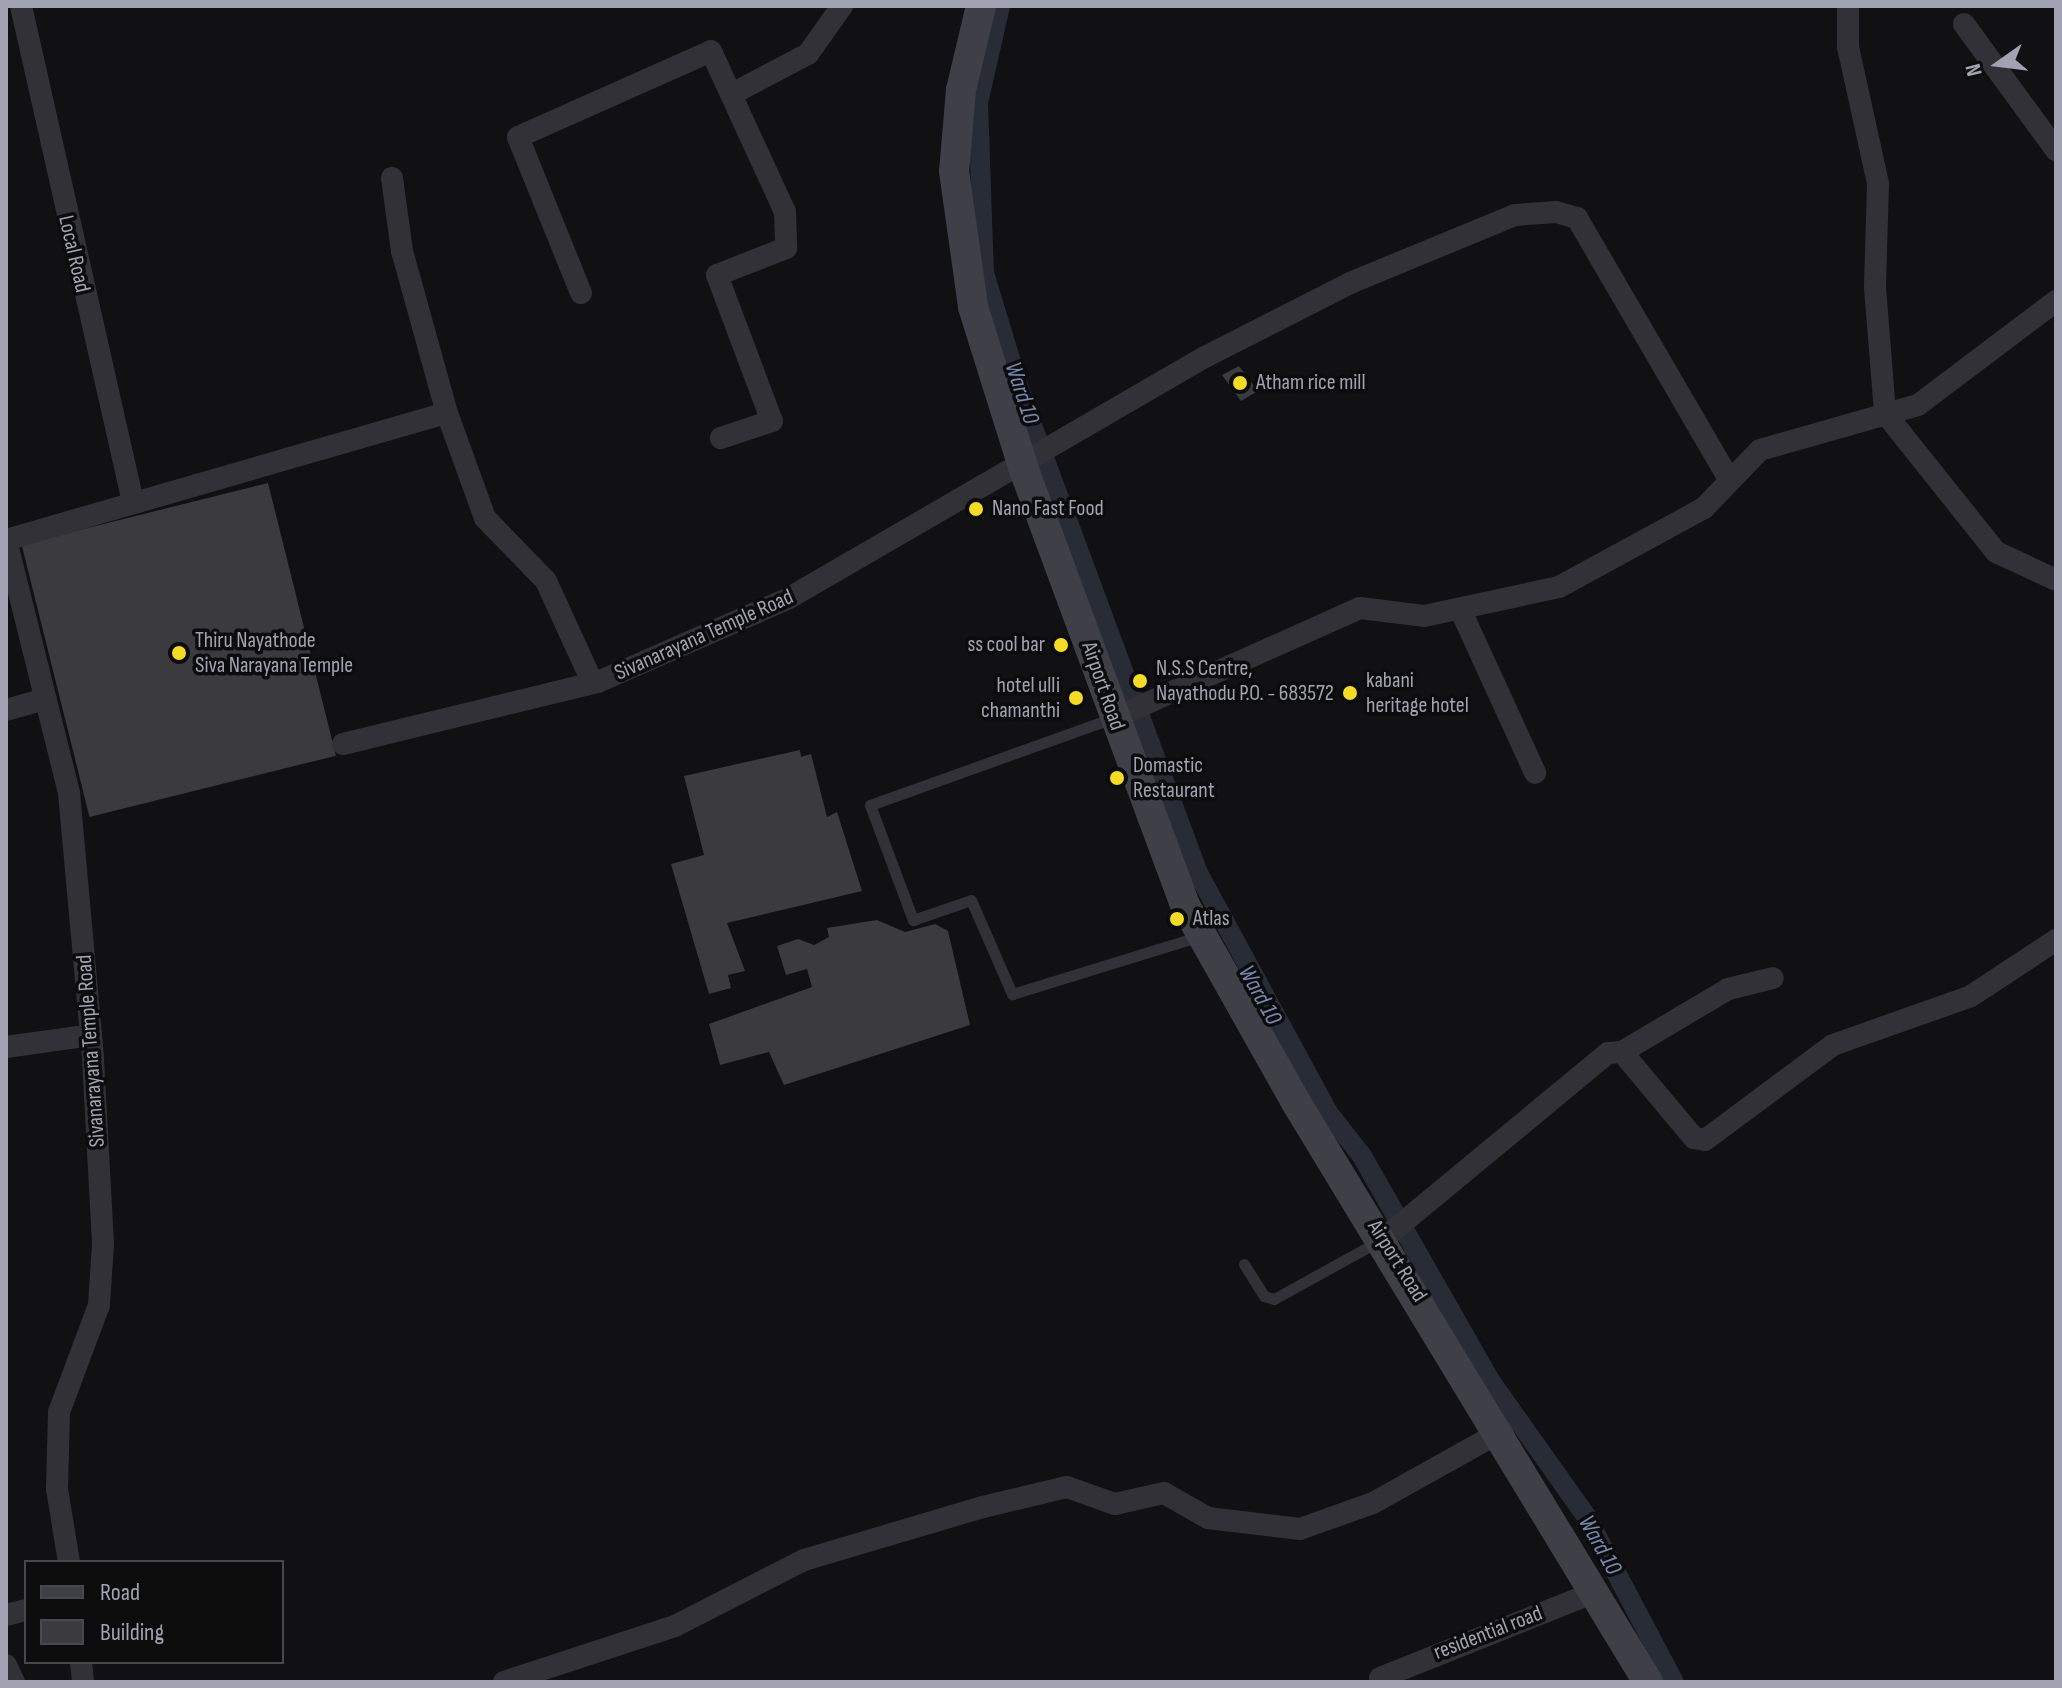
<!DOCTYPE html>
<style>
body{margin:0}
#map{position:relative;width:2062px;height:1688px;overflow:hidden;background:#111012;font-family:"Sofia Sans Condensed",sans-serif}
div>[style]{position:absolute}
.canal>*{height:20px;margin:-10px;padding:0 10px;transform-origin:10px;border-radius:10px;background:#272c36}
.building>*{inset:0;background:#3a3a3f;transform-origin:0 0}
.service>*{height:11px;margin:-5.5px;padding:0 5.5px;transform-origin:5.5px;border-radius:5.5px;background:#323137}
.minor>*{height:22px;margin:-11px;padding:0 11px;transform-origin:11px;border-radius:11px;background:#323137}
.secondary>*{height:30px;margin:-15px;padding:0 15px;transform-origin:15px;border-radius:15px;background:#3f4047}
.dots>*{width:22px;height:22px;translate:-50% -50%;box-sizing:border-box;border:4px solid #0c0c0d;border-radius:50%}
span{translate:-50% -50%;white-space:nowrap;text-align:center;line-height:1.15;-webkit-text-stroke:7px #0c0c0d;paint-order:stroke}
.street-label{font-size:22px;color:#a1a3b3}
.poi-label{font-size:22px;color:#a1a3b3}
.left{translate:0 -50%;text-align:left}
.right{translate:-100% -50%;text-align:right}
.water-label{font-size:24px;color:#7789b0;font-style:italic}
.frame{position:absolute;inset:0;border:8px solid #a1a3b3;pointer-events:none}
.legend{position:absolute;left:24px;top:1560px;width:260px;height:104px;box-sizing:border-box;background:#0c0c0d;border:2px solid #48484f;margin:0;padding:10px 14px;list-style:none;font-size:24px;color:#a1a3b3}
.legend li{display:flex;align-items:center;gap:16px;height:40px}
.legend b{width:40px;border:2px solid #48484f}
.north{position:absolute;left:1958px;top:24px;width:80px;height:80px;-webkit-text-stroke:6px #0c0c0d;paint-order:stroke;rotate:256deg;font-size:22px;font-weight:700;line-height:32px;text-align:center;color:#a1a3b3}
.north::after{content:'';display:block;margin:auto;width:28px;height:36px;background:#a1a3b3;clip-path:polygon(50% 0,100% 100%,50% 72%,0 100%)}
</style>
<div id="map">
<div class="canal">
<div style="left:1000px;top:6px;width:99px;rotate:102.8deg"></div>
<div style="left:978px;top:103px;width:170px;rotate:88deg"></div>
<div style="left:984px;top:273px;width:134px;rotate:73.1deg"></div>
<div style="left:1023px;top:401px;width:503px;rotate:69.66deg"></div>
<div style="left:1198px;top:873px;width:274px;rotate:61.5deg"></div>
<div style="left:1329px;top:1114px;width:53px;rotate:51.8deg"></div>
<div style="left:1362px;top:1156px;width:257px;rotate:60.3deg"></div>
<div style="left:1489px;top:1379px;width:168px;rotate:54.7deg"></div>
<div style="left:1586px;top:1516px;width:188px;rotate:62.1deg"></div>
</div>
<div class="building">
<div style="clip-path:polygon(1239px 366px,1258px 391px,1241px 401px,1222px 375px)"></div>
<div style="left:268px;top:483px;width:281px;height:254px;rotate:76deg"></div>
<div style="clip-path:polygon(800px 750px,801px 757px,811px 754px,827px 817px,837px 812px,862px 891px,727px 923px,745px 971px,728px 975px,731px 988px,709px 994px,671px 864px,704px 855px,684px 776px)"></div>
<div style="clip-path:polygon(877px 920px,905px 932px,935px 924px,948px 931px,970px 1025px,784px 1085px,769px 1052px,720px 1065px,709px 1024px,812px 987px,807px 969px,786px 975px,777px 946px,798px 939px,814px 945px,829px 937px,827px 928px)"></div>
</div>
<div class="service">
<div style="left:1113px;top:718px;width:258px;rotate:160.3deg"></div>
<div style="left:870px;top:805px;width:123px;rotate:69.5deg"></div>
<div style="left:913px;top:920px;width:61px;rotate:-19deg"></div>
<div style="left:971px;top:900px;width:103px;rotate:66.4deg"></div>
<div style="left:1012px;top:994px;width:198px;rotate:-17.1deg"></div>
<div style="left:1244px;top:1264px;width:38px;rotate:58deg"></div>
<div style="left:1264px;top:1296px;width:10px;rotate:17deg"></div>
<div style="left:1274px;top:1299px;width:120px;rotate:-28.9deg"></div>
</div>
<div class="minor">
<div style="left:21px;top:6px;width:508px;rotate:77.28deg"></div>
<div style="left:1848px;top:6px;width:41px;rotate:90deg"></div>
<div style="left:1848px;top:47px;width:140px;rotate:77.6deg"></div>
<div style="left:1878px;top:184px;width:104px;rotate:91.7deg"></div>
<div style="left:1875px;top:288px;width:125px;rotate:85.4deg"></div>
<div style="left:1885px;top:413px;width:178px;rotate:51.4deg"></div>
<div style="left:1996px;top:552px;width:66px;rotate:25deg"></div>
<div style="left:1964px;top:24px;width:156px;rotate:53.9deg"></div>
<div style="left:732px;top:94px;width:86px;rotate:-27.8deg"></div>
<div style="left:808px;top:54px;width:59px;rotate:-54.7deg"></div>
<div style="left:392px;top:178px;width:74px;rotate:82.2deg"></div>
<div style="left:402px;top:251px;width:168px;rotate:74.5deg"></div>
<div style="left:581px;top:293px;width:168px;rotate:-112deg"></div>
<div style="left:518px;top:137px;width:211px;rotate:-24deg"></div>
<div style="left:711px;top:51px;width:177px;rotate:65.3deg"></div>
<div style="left:785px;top:212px;width:36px;rotate:88deg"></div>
<div style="left:786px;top:248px;width:74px;rotate:158.6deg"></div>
<div style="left:717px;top:275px;width:156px;rotate:69.4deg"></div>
<div style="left:772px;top:421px;width:54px;rotate:161.6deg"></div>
<div style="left:6px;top:540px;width:459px;rotate:-16.1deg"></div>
<div style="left:447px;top:413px;width:112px;rotate:70.1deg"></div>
<div style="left:485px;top:518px;width:88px;rotate:45.9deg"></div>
<div style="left:546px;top:581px;width:106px;rotate:65.4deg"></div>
<div style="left:590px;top:677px;width:9px;rotate:32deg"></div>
<div style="left:598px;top:682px;width:209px;rotate:-23.7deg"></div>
<div style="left:789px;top:598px;width:481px;rotate:-30.1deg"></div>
<div style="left:1205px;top:357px;width:163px;rotate:-27deg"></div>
<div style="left:1350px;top:283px;width:178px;rotate:-22.4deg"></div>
<div style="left:1515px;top:215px;width:41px;rotate:-4.2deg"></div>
<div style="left:1556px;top:212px;width:22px;rotate:16deg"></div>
<div style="left:1577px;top:218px;width:304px;rotate:59.8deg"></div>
<div style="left:6px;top:540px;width:261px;rotate:76deg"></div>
<div style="left:69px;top:793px;width:267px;rotate:84.8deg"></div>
<div style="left:93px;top:1059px;width:185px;rotate:86.9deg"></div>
<div style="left:103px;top:1244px;width:61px;rotate:93.8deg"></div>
<div style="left:99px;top:1305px;width:114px;rotate:110.5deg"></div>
<div style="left:59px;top:1412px;width:77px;rotate:91.5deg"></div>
<div style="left:57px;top:1489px;width:74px;rotate:80.7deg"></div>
<div style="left:1461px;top:611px;width:178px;rotate:65.4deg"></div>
<div style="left:6px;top:710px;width:41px;rotate:-15.8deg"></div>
<div style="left:1114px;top:718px;width:269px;rotate:-24.1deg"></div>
<div style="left:1360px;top:608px;width:64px;rotate:7.1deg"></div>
<div style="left:1424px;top:616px;width:138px;rotate:-12.1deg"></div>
<div style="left:1559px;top:587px;width:165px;rotate:-28.6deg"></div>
<div style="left:1704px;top:508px;width:81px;rotate:-46deg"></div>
<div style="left:1760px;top:450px;width:164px;rotate:-15.9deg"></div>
<div style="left:1918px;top:405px;width:173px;rotate:-37deg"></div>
<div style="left:343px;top:744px;width:262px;rotate:-13.7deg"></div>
<div style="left:6px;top:1047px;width:86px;rotate:-8deg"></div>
<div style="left:1622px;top:1052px;width:123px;rotate:-30.7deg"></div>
<div style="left:1728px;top:989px;width:46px;rotate:-13.7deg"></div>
<div style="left:1383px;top:1239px;width:292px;rotate:-39.6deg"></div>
<div style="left:1608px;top:1053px;width:14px;rotate:-4deg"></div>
<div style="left:1622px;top:1052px;width:112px;rotate:50.1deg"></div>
<div style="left:1694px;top:1138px;width:11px;rotate:10deg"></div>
<div style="left:1705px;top:1140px;width:159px;rotate:-36.6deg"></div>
<div style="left:1833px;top:1045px;width:146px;rotate:-19.5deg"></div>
<div style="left:1971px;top:996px;width:102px;rotate:-33.4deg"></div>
<div style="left:6px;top:1615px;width:21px;rotate:-14deg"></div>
<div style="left:81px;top:1662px;width:20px;rotate:84deg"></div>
<div style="left:6px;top:1665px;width:19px;rotate:65deg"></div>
<div style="left:1380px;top:1678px;width:234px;rotate:-21.8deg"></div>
<div style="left:504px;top:1682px;width:180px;rotate:-18.1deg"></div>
<div style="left:675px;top:1626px;width:145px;rotate:-27.1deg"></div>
<div style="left:804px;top:1560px;width:187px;rotate:-16.5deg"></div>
<div style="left:983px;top:1507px;width:86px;rotate:-13.4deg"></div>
<div style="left:1067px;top:1487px;width:51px;rotate:19.5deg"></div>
<div style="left:1115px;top:1504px;width:50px;rotate:-12.7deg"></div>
<div style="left:1164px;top:1493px;width:51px;rotate:29.6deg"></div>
<div style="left:1208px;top:1518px;width:93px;rotate:6.8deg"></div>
<div style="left:1300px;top:1529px;width:77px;rotate:-19.6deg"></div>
<div style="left:1373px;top:1503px;width:148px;rotate:-29.2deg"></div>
</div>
<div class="secondary">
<div style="left:981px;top:6px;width:86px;rotate:103.4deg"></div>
<div style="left:961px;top:90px;width:81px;rotate:94.9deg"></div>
<div style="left:954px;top:171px;width:137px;rotate:82deg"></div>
<div style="left:973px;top:307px;width:168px;rotate:72.6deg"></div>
<div style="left:1023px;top:467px;width:469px;rotate:69.7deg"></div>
<div style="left:1186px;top:907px;width:226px;rotate:60.6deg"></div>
<div style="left:1297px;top:1104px;width:676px;rotate:58.73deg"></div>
</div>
<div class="dots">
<div style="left:1240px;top:383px;background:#f4dc26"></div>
<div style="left:976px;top:509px;background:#f4dc26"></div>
<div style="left:1061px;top:645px;background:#f4dc26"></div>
<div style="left:179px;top:653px;background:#f4dc26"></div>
<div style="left:1140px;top:681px;background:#f4dc26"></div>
<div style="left:1350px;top:693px;background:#f4dc26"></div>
<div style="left:1076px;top:698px;background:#f4dc26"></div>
<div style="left:1117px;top:778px;background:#f4dc26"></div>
<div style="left:1177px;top:919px;background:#f4dc26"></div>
</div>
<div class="street-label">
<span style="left:74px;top:254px;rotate:77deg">Local Road</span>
<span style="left:704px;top:635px;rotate:-24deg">Sivanarayana Temple Road</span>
<span style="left:1103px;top:686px;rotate:71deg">Airport Road</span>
<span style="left:91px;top:1051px;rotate:-94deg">Sivanarayana Temple Road</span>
<span style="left:1397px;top:1261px;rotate:58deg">Airport Road</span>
<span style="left:1488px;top:1633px;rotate:-21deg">residential road</span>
</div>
<div class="poi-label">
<span class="left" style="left:1256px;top:383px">Atham rice mill</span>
<span class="left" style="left:992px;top:509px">Nano Fast Food</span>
<span class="left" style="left:195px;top:653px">Thiru Nayathode<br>Siva Narayana Temple</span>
<span class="right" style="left:1045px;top:645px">ss cool bar</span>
<span class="left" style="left:1156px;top:681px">N.S.S Centre,<br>Nayathodu P.O. - 683572</span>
<span class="left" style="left:1366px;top:693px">kabani<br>heritage hotel</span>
<span class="right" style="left:1060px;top:698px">hotel ulli<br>chamanthi</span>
<span class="left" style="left:1133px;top:778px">Domastic<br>Restaurant</span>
<span class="left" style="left:1193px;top:919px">Atlas</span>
</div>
<div class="water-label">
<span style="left:1022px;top:393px;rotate:72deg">Ward 10</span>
<span style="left:1260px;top:995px;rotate:61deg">Ward 10</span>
<span style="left:1600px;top:1545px;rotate:61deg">Ward 10</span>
</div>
<div class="frame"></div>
<ul class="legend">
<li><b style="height:10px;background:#3f4047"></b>Road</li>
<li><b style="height:22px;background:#3a3a3f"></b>Building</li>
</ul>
<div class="north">N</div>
</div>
